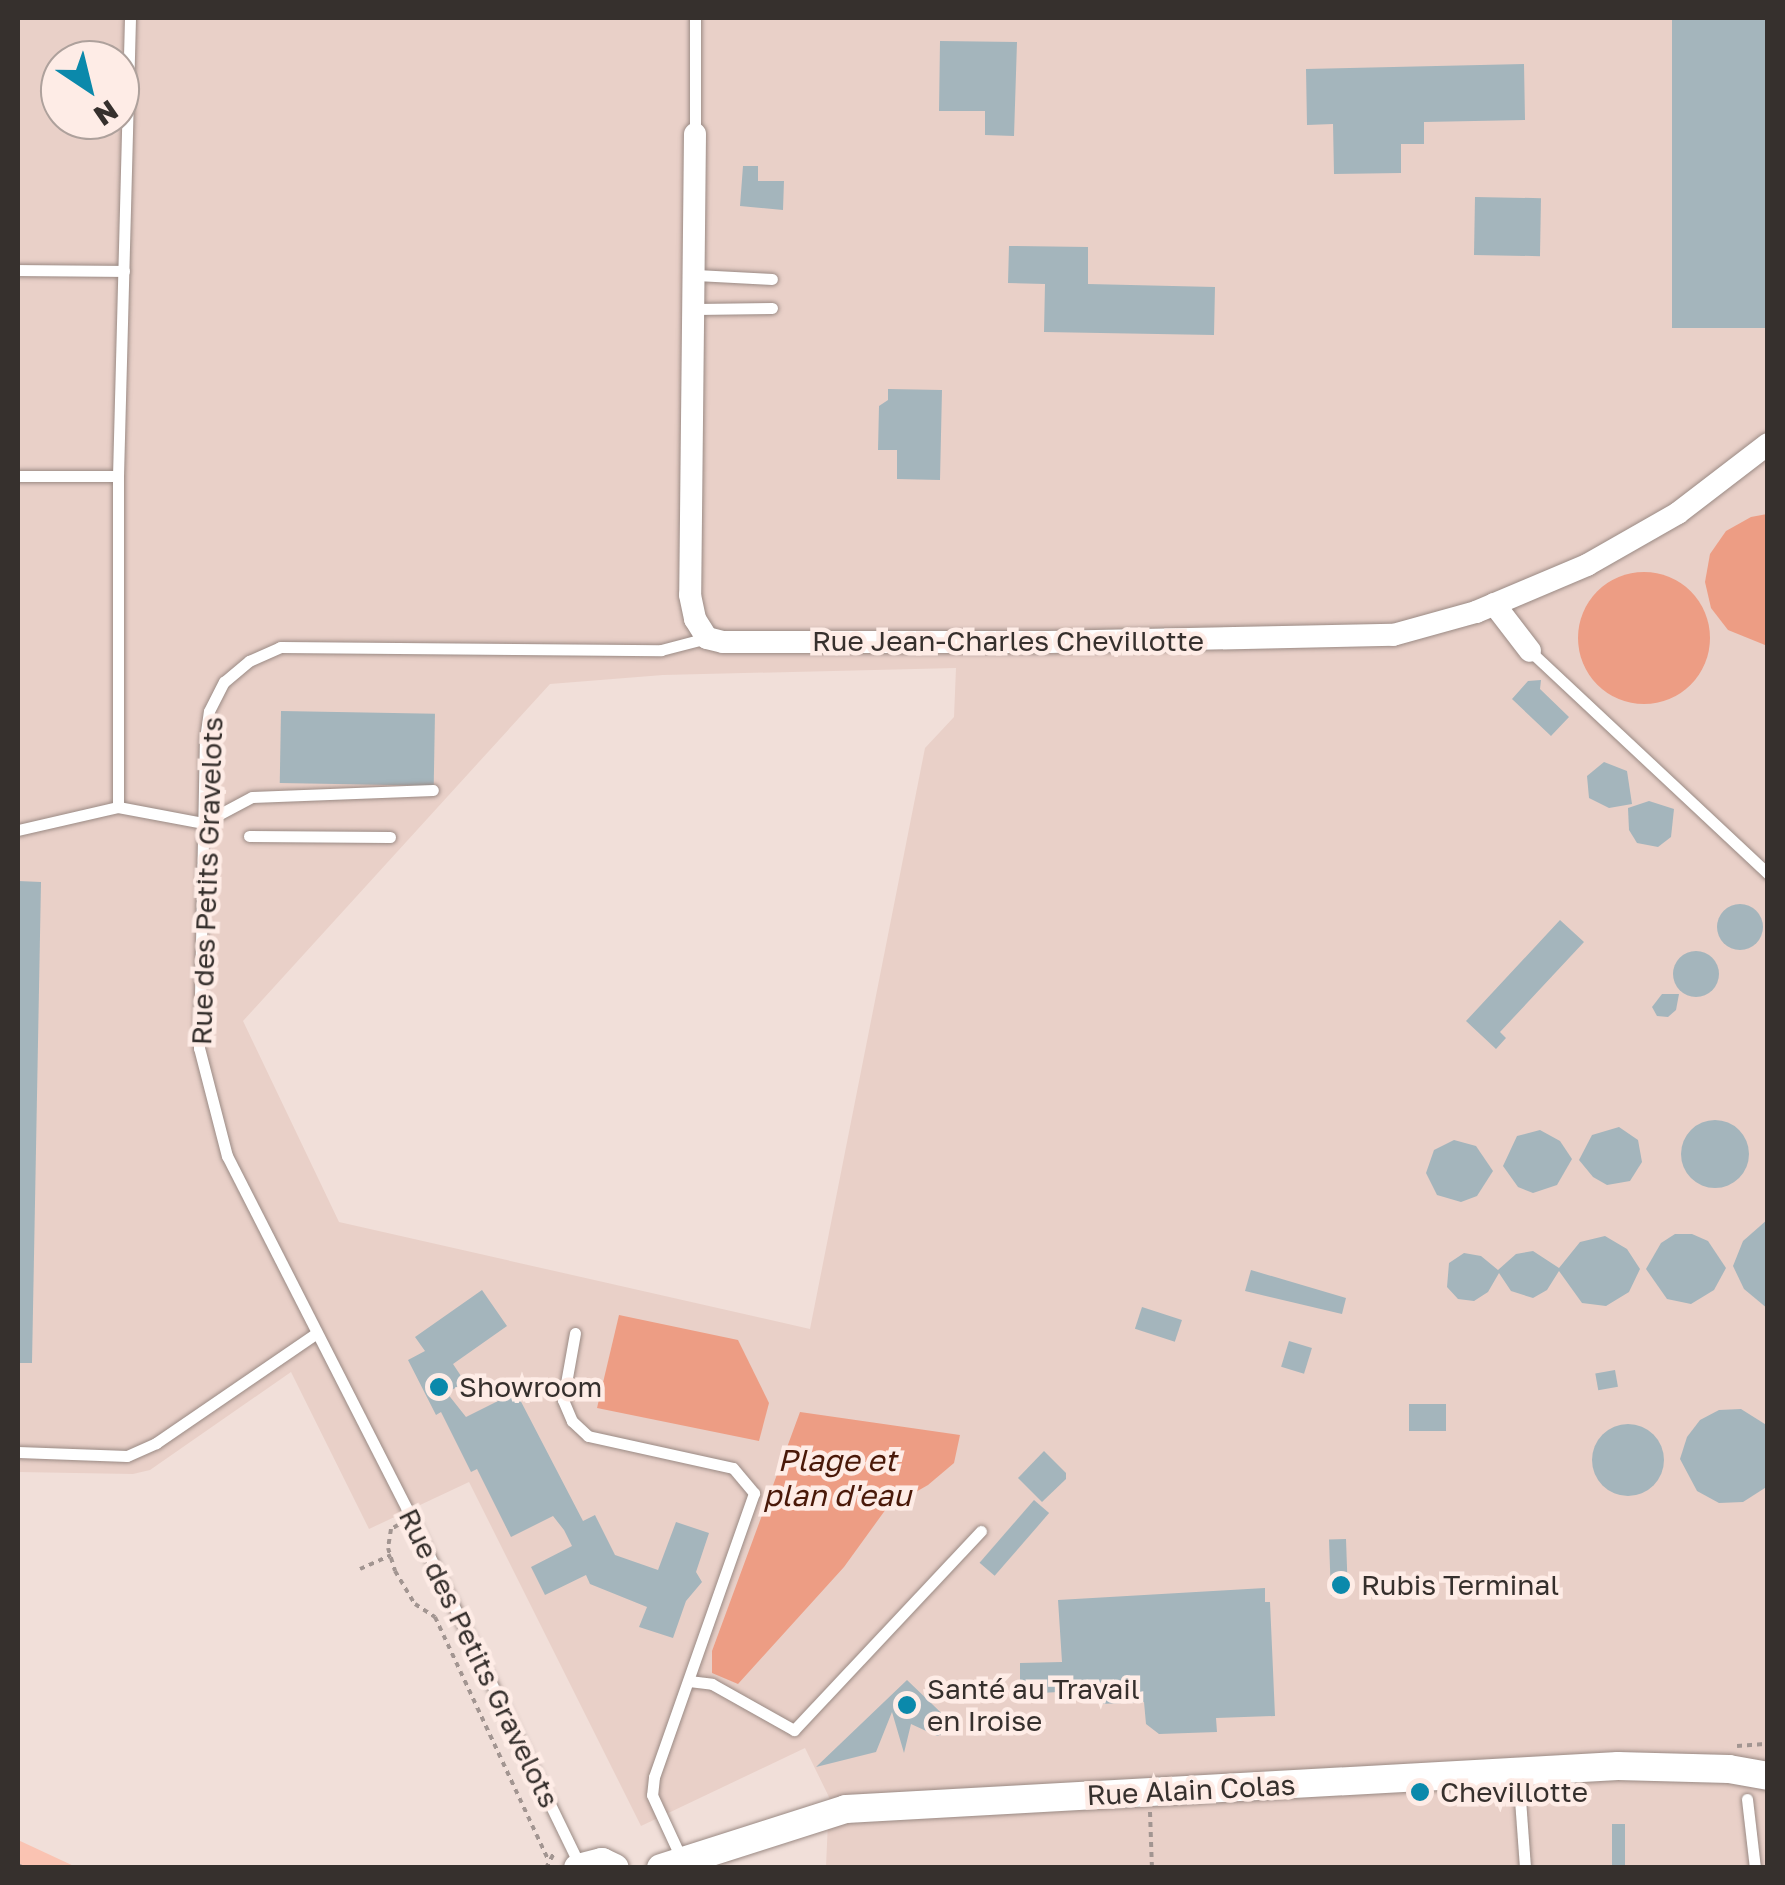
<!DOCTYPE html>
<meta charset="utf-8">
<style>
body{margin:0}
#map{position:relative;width:1785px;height:1885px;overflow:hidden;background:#f1dfd9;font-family:"Golos Text",sans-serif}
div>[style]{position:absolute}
.built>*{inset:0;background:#e9d0c8}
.green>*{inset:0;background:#fac3b2}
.water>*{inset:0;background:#ed9d84}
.round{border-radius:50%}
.building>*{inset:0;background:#a4b5bc;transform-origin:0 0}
.path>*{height:4px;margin-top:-2px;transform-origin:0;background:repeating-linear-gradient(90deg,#a29591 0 5px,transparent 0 10px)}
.roads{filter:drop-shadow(0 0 2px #9a8a84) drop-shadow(0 0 2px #9a8a84)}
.service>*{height:11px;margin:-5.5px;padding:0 5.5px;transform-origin:5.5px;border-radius:5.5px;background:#fff}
.minor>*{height:22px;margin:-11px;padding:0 11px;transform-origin:11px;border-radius:11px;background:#fff}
.tertiary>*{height:28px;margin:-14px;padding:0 14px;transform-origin:14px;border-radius:14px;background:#fff}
.dots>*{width:28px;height:28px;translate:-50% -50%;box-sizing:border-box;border:5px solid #feece6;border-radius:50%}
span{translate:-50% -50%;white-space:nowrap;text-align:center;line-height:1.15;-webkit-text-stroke:9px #feece6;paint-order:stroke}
.street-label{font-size:28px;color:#36302d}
.poi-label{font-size:28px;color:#36302d}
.left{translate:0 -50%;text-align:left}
.water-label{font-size:30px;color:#4a1909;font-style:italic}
.frame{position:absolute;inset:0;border:20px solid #36302d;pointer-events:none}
.north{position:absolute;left:40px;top:40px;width:100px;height:100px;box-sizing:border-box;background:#feece6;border:2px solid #aea19c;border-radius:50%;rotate:145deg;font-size:28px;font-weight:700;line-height:40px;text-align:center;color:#36302d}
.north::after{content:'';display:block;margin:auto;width:35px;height:45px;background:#0b89ab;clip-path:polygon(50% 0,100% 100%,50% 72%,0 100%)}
</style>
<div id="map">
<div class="built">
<div style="clip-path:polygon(evenodd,18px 18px,1767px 18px,1767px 1867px,826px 1867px,829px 1797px,805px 1748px,641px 1826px,469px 1482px,369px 1529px,291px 1372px,150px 1470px,133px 1474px,18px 1472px,18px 18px,60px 60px,120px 60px,120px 120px,60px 120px,60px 60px,18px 18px,956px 668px,954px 717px,925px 748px,810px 1329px,339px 1222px,243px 1021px,550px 684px,663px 675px,956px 668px)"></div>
</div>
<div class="green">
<div style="clip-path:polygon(18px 1840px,76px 1867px,18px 1867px)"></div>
</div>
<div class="water">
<div style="clip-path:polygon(1767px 514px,1768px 645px,1765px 645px,1728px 630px,1711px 608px,1705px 582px,1710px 554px,1726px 531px,1751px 517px)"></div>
<div class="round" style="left:1578px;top:572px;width:132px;height:132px"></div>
<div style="clip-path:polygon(619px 1315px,738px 1340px,769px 1403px,759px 1441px,597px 1408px)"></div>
<div style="clip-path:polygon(800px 1412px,960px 1435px,954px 1463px,928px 1485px,886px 1509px,844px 1567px,738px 1684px,712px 1673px,712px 1651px)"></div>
</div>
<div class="building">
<div style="left:1672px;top:18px;width:96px;height:310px"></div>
<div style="clip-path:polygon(940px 41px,1017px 42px,1014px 136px,985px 135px,985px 111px,939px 111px)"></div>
<div style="clip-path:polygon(1524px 64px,1525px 120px,1424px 122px,1424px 144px,1401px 144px,1401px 173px,1334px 174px,1333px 124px,1307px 125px,1306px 69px)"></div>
<div style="clip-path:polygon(743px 166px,758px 166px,758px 181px,784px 181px,783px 210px,740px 206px)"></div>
<div style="left:1475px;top:197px;width:66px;height:58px;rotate:1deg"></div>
<div style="clip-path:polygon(1009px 246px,1088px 247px,1088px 284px,1215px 287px,1214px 335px,1044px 332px,1045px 284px,1008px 283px)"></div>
<div style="clip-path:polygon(888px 389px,942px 390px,940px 480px,897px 479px,897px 450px,878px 450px,879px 406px,888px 400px)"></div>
<div style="clip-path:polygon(1541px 680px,1540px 689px,1569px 717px,1551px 736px,1512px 699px,1528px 681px)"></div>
<div style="left:281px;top:711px;width:154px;height:72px;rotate:1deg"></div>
<div style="clip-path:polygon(1604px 762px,1627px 771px,1632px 804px,1609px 808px,1589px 798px,1587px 776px)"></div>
<div style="clip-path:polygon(1649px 801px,1674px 809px,1671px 837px,1658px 847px,1637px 843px,1629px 830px,1628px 808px)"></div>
<div style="clip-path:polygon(18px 881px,41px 882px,32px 1363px,18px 1363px)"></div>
<div class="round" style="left:1717px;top:904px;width:46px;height:46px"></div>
<div style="clip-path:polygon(1560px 920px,1584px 942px,1500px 1032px,1506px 1038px,1496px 1049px,1466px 1021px)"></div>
<div class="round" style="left:1673px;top:951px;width:46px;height:46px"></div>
<div style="clip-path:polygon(1662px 994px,1679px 994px,1676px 1010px,1668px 1017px,1657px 1016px,1652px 1007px)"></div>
<div class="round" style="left:1681px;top:1120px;width:68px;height:68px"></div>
<div style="clip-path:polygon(1619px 1127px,1638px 1140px,1642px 1162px,1630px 1181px,1607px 1185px,1593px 1177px,1579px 1160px,1592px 1135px)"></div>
<div style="clip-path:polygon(1540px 1130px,1560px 1141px,1572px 1159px,1557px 1185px,1533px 1193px,1518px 1187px,1503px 1166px,1517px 1136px)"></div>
<div style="clip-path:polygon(1454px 1140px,1476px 1146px,1493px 1171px,1477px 1196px,1461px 1202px,1437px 1195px,1426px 1173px,1434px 1150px)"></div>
<div style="clip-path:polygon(1768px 1219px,1768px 1309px,1744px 1289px,1733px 1266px,1743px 1241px)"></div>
<div style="clip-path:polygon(1675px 1234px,1692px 1234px,1708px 1241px,1726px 1268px,1714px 1290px,1691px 1304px,1667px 1299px,1646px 1269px,1661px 1243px)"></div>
<div style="clip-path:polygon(1605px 1236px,1627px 1249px,1640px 1269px,1629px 1292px,1606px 1306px,1582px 1303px,1559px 1271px,1547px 1290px,1533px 1298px,1511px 1291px,1499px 1273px,1488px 1292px,1474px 1301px,1458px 1299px,1447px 1287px,1449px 1263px,1464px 1253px,1481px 1256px,1498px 1270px,1516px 1254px,1533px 1251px,1559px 1268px,1580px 1242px)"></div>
<div style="clip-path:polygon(1251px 1270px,1346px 1298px,1342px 1314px,1245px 1291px)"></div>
<div style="clip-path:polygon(482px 1290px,507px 1326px,453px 1364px,465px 1382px,447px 1393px,466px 1417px,516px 1392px,583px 1521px,595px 1515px,615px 1555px,658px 1570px,676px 1522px,709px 1533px,696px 1572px,702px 1582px,686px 1601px,673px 1638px,639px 1627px,647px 1607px,590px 1584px,586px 1575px,545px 1595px,531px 1567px,572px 1546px,564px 1530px,553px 1516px,511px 1537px,477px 1469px,471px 1472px,441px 1412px,436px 1415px,408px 1360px,425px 1351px,415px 1337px)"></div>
<div style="left:1142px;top:1307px;width:42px;height:23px;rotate:18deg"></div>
<div style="left:1289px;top:1341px;width:24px;height:27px;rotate:17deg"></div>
<div style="left:1615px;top:1370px;width:17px;height:20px;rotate:80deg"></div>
<div style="left:1409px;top:1404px;width:37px;height:27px"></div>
<div style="clip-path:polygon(1741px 1409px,1768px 1426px,1768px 1486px,1743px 1502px,1719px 1503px,1697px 1491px,1680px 1459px,1687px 1437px,1700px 1420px,1719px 1410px)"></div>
<div class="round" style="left:1592px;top:1424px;width:72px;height:72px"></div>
<div style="clip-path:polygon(1044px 1451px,1066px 1473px,1066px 1479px,1042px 1502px,1018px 1478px)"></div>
<div style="left:1034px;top:1500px;width:20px;height:83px;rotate:41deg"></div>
<div style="left:1346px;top:1539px;width:56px;height:17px;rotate:88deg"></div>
<div style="clip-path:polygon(1265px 1588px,1265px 1602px,1270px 1602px,1275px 1716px,1216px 1718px,1217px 1732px,1159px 1734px,1146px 1724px,1144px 1702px,1100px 1704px,1098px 1690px,1020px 1694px,1020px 1663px,1062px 1662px,1058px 1600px)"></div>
<div style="clip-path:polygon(907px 1680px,957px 1728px,937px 1736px,911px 1724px,904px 1753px,892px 1712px,876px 1752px,816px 1767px)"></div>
<div style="left:1612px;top:1824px;width:13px;height:44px"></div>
</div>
<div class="path">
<div style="left:398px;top:1525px;width:8px;rotate:150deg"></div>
<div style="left:391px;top:1529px;width:19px;rotate:99deg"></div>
<div style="left:388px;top:1548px;width:24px;rotate:73deg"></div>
<div style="left:395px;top:1571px;width:39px;rotate:59deg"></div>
<div style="left:415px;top:1604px;width:24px;rotate:33deg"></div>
<div style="left:435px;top:1617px;width:267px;rotate:65deg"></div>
<div style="left:360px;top:1569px;width:34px;rotate:-24deg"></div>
<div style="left:1737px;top:1746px;width:31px;rotate:-4deg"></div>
<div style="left:1150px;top:1812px;width:56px;rotate:88deg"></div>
<div style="left:18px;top:1865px;width:7px;rotate:27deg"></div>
<div style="left:546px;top:1868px;width:17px;rotate:-62deg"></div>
</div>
<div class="roads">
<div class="service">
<div style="left:130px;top:18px;width:458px;rotate:91.5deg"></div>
<div style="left:118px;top:476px;width:331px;rotate:90deg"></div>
<div style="left:118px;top:807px;width:86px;rotate:10.7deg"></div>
<div style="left:203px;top:823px;width:55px;rotate:-28deg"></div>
<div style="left:252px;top:797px;width:181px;rotate:-2.2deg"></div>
<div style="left:695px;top:18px;width:116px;rotate:90deg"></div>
<div style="left:18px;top:270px;width:106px;rotate:0.5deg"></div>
<div style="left:696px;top:275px;width:76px;rotate:3deg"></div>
<div style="left:696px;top:309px;width:76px;rotate:-0.8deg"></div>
<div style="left:18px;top:476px;width:100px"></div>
<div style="left:1530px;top:651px;width:326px;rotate:43.1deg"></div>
<div style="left:18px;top:830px;width:103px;rotate:-13deg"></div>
<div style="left:249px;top:836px;width:141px;rotate:0.4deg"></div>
<div style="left:575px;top:1333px;width:68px;rotate:100.2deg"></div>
<div style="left:563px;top:1400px;width:23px;rotate:67deg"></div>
<div style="left:572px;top:1421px;width:22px;rotate:43deg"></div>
<div style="left:588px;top:1436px;width:148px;rotate:12.4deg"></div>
<div style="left:733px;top:1468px;width:33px;rotate:50deg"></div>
<div style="left:754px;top:1493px;width:301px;rotate:109.4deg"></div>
<div style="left:654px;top:1777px;width:18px;rotate:96deg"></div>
<div style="left:652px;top:1795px;width:72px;rotate:65.2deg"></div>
<div style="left:18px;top:1452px;width:109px;rotate:2.1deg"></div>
<div style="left:127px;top:1456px;width:32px;rotate:-24deg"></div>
<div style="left:156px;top:1443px;width:193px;rotate:-34.4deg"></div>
<div style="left:689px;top:1681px;width:23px;rotate:7deg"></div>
<div style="left:712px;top:1684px;width:94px;rotate:29.3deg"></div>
<div style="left:794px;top:1730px;width:273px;rotate:-46.8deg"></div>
<div style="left:1518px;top:1772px;width:96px;rotate:85.8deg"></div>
<div style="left:1747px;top:1799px;width:69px;rotate:83.4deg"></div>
<div style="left:580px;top:1866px;width:397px;rotate:-115.9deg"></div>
<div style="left:407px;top:1509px;width:396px;rotate:-117deg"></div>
<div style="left:227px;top:1156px;width:112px;rotate:-104.5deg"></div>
<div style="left:199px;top:1048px;width:309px;rotate:-88.9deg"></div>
<div style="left:205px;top:739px;width:28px;rotate:-82deg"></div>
<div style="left:209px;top:711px;width:33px;rotate:-63deg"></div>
<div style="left:224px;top:682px;width:33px;rotate:-40deg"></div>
<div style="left:249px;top:661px;width:34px;rotate:-24deg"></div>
<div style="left:280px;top:647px;width:381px;rotate:0.5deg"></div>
<div style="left:661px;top:650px;width:48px;rotate:-14.6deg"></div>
</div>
<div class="minor">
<div style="left:695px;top:134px;width:461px;rotate:90.6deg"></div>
<div style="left:690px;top:595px;width:25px;rotate:78deg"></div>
<div style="left:695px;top:619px;width:22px;rotate:58deg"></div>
<div style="left:707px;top:638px;width:16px;rotate:14deg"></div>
<div style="left:723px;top:642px;width:326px"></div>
<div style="left:1049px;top:642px;width:344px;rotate:-1.2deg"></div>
<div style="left:1393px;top:635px;width:86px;rotate:-15.5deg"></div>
<div style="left:1476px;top:612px;width:121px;rotate:-22.9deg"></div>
<div style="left:1587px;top:565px;width:105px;rotate:-29.7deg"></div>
<div style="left:1678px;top:513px;width:113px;rotate:-37.5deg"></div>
<div style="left:1494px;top:604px;width:59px;rotate:52.5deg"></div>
</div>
<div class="tertiary">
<div style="left:578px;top:1868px;width:25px;rotate:-14deg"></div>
<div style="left:602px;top:1862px;width:14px;rotate:25deg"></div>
<div style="left:661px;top:1868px;width:194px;rotate:-17.7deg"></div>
<div style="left:846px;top:1809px;width:773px;rotate:-3.19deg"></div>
<div style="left:1618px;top:1766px;width:111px;rotate:1.5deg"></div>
<div style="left:1729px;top:1769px;width:40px;rotate:10deg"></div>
</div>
</div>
<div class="dots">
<div style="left:439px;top:1387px;background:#0b89ab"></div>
<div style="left:1341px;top:1585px;background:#0b89ab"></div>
<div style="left:907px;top:1705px;background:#0b89ab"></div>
<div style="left:1420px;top:1792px;background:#0b89ab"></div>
</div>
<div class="street-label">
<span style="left:1008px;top:641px">Rue Jean-Charles Chevillotte</span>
<span style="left:207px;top:881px;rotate:-88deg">Rue des Petits Gravelots</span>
<span style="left:479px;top:1658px;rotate:64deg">Rue des Petits Gravelots</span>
<span style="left:1191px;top:1790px;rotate:-3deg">Rue Alain Colas</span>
</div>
<div class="poi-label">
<span class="left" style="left:459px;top:1387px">Showroom</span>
<span class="left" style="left:1361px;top:1585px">Rubis Terminal</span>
<span class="left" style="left:927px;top:1705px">Santé au Travail<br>en Iroise</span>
<span class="left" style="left:1440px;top:1792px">Chevillotte</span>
</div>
<div class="water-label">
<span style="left:837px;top:1477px">Plage et<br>plan d'eau</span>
</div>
<div class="frame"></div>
<div class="north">N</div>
</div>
